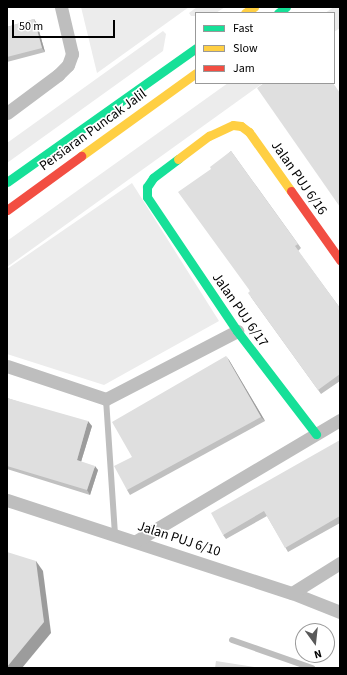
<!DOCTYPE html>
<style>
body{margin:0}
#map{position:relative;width:347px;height:675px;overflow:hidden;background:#fff;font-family:"Source Sans 3",sans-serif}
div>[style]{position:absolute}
.green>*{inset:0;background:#ececec}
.lane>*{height:6px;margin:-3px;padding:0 3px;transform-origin:3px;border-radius:3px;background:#bebebe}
.street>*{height:13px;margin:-6.5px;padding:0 6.5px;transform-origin:6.5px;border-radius:6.5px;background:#bebebe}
.fast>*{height:9px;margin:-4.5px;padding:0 4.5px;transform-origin:4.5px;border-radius:4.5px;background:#16e098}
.slow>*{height:9px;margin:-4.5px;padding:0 4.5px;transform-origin:4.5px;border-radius:4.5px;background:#ffcf43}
.jam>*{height:9px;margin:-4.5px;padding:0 4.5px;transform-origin:4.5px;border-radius:4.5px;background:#f24e42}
.wall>*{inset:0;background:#c0c0c0}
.shaded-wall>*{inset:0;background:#9c9c9c}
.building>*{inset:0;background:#dfdfdf}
span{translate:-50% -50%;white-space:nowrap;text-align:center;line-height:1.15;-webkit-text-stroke:3.5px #fff;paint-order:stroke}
.street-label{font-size:14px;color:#000}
.frame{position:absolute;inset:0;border:8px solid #000;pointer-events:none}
.legend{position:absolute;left:195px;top:12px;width:140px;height:72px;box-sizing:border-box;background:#fff;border:1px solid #999;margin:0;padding:5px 7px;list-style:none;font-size:12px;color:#000}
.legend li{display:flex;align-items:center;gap:8px;height:20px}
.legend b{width:20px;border:1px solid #999}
.north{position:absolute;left:295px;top:623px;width:40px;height:40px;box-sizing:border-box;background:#fff;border:1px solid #999;border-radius:50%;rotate:165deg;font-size:11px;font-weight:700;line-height:16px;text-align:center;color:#000}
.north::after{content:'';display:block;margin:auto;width:14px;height:18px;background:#595959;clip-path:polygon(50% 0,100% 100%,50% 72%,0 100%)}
.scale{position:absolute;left:12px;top:20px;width:103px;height:18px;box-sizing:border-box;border:2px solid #000;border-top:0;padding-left:5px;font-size:12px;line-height:14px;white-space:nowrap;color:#000;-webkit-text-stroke:3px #fff;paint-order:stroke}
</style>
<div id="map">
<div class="green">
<div style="clip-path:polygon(81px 7px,189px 7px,97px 73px)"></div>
<div style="clip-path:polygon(197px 7px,225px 7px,216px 13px,196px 13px,196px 16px,191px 16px,189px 13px)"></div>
<div style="clip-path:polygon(334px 7px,340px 7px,340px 28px,334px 32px,334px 13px,325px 13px)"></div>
<div style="clip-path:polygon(163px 31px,166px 34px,163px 51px,7px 163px,7px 143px)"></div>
<div style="clip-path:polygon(228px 83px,263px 83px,7px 267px,7px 241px)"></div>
<div style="clip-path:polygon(132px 183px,219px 321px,104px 385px,7px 354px,7px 269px)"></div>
</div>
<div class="lane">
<div style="left:106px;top:399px;width:136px;rotate:86.2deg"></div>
<div style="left:232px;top:640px;width:85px;rotate:19.3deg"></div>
</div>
<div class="street">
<div style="left:7px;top:113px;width:64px;rotate:-36.7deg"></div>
<div style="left:58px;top:75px;width:14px;rotate:-45deg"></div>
<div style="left:68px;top:65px;width:12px;rotate:-70deg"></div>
<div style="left:72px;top:54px;width:48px;rotate:-103.2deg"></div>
<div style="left:7px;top:366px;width:104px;rotate:18.4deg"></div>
<div style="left:106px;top:399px;width:148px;rotate:-27.4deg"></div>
<div style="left:7px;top:500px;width:300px;rotate:18.1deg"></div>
<div style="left:292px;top:593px;width:52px;rotate:21.6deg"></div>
<div style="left:136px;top:541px;width:237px;rotate:-30.7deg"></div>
<div style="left:292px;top:593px;width:57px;rotate:-32deg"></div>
</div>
<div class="fast">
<div style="left:278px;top:13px;width:10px;rotate:-37deg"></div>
<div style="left:178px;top:159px;width:31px;rotate:143deg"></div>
<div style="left:153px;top:178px;width:11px;rotate:124deg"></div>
<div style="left:147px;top:187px;width:10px;rotate:90deg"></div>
<div style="left:147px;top:197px;width:161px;rotate:56.1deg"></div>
<div style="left:237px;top:331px;width:130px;rotate:52.5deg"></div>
<div style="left:7px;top:182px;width:232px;rotate:-35.3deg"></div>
</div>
<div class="slow">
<div style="left:245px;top:13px;width:11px;rotate:-34deg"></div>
<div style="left:81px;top:156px;width:142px;rotate:-35.8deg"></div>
<div style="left:178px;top:159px;width:39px;rotate:-37deg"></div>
<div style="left:209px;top:136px;width:26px;rotate:-25deg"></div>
<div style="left:233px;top:125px;width:8px;rotate:7deg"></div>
<div style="left:241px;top:126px;width:10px;rotate:37deg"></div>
<div style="left:249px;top:132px;width:72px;rotate:54.6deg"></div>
</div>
<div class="jam">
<div style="left:291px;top:191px;width:85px;rotate:54.6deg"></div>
<div style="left:7px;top:210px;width:92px;rotate:-36.1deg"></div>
</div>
<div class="wall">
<div style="clip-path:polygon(34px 19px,37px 24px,45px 52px,7px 62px,7px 27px)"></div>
<div style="clip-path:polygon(231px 151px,301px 248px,298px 251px,340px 308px,340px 381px,321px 394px,251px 297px,250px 291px,211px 169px)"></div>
<div style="clip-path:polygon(229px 360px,265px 421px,130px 495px,127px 490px,132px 457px)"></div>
<div style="clip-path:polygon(7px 398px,92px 426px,81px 462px,98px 470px,90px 495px,7px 469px)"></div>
<div style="clip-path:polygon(340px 440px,340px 523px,288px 552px,267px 516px,226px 539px,223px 535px)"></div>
</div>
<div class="shaded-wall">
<div style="clip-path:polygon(34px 19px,37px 24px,45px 52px,42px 48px)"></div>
<div style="clip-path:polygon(226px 356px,229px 360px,265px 421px,261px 417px)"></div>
<div style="clip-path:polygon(88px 421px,92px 426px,80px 465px,77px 460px)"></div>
<div style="clip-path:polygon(95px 466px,98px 470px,90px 495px,87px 490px)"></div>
<div style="clip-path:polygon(36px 561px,43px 571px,51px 633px,22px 668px,7px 668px)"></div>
</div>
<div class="building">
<div style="clip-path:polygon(34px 19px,42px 48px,7px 57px,7px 27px)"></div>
<div style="clip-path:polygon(264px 83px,333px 83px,340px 93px,340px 207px,257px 88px)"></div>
<div style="clip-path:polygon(231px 151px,298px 244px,295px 246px,340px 308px,340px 371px,339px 371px,340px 374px,318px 390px,248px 293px,250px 291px,178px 192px,211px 169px,210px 167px)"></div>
<div style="clip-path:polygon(226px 356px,261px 417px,127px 490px,114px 466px,132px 457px,112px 422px)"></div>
<div style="clip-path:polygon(7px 398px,88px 421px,77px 460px,95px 466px,87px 490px,7px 466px)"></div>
<div style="clip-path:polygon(340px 440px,340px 516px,285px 548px,264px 511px,223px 535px,211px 513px)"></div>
<div style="clip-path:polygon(7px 552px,36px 561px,44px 622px,7px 667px)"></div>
<div style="clip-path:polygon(216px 661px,260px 668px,215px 668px)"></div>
</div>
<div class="street-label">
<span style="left:93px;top:130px;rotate:-36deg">Persiaran Puncak Jalil</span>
<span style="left:299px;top:178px;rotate:55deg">Jalan PUJ 6/16</span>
<span style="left:240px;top:310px;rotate:55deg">Jalan PUJ 6/17</span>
<span style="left:179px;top:539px;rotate:18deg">Jalan PUJ 6/10</span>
</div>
<div class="frame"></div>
<ul class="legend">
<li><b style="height:5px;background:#16e098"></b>Fast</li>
<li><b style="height:5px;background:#ffcf43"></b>Slow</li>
<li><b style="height:5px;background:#f24e42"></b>Jam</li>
</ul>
<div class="north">N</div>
<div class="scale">50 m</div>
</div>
